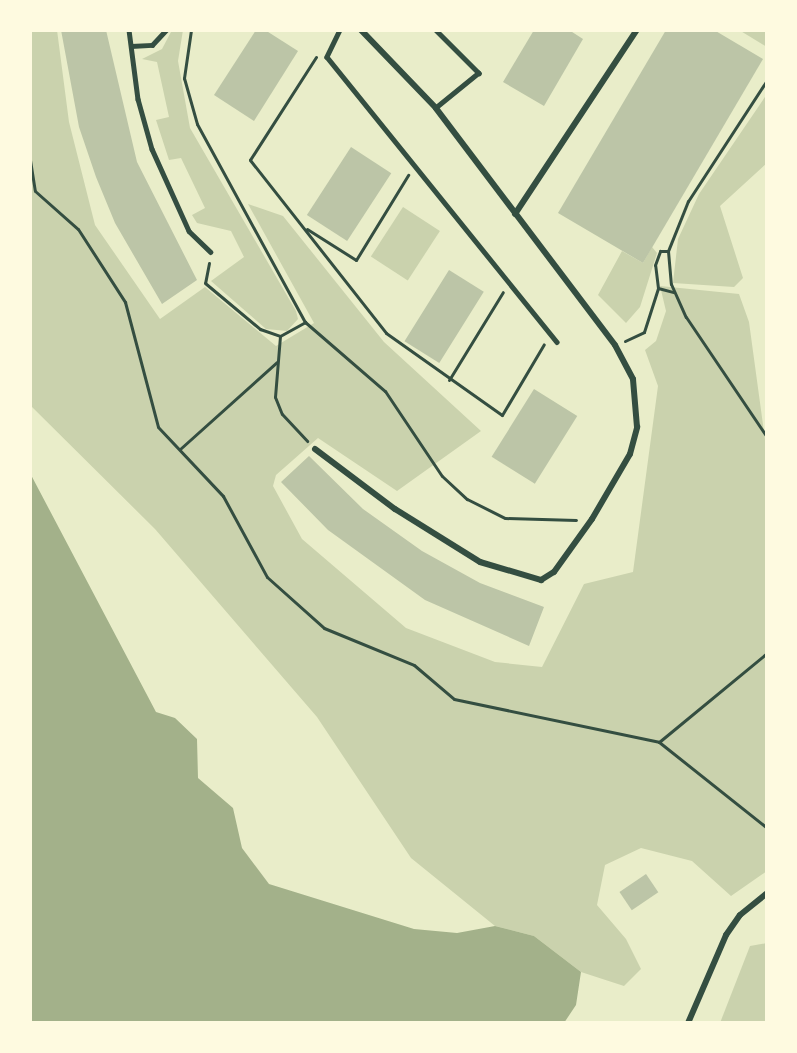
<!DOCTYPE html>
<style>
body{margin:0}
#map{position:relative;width:797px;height:1053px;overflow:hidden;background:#e9edc9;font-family:Arial,sans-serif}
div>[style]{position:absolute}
.green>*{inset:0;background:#cad2ad;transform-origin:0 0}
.water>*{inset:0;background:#a3b18a}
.building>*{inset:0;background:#bcc5a7;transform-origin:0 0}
.path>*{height:3px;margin:-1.5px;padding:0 1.5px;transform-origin:1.5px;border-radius:1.5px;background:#344e41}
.service>*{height:4.5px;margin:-2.25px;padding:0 2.25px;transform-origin:2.25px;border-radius:2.25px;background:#344e41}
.minor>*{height:6px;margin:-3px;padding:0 3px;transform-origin:3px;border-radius:3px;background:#344e41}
span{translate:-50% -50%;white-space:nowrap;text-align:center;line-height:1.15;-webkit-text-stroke:6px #fefae0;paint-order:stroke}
.frame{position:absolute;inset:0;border:32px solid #fefae0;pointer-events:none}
</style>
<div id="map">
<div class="green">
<div style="clip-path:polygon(30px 30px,57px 30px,69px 122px,95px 225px,160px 319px,205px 287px,276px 346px,314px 323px,248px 204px,283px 216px,384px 342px,481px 431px,397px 491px,318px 438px,276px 475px,273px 486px,302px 539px,406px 628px,495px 662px,542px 667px,584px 584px,633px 572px,658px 386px,645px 350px,656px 341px,666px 311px,660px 286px,739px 294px,749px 322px,767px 454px,767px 871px,731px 896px,692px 861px,641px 848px,605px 865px,597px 905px,626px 939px,641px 969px,624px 986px,581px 972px,534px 936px,495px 926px,411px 858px,317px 717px,155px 529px,30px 405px)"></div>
<div style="clip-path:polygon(172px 30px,183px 30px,178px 61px,190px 128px,296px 311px,298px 319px,287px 331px,266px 329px,211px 281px,244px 257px,231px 231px,197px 223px,192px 215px,205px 208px,181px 158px,169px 160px,156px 120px,169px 117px,157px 62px,142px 59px,162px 49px)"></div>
<div style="clip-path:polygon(739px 30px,767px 30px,767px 47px)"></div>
<div style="clip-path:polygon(767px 94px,767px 163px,720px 206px,743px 278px,734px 287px,673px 283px,678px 239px,699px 194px)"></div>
<div style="left:403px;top:207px;width:44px;height:59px;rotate:33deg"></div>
<div style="clip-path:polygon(652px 247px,657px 253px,640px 307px,626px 323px,598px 295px,622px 251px,643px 263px)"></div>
<div style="clip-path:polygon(767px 943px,767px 1023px,720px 1023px,750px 946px)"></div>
</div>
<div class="water">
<div style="clip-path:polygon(30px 473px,156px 712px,175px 718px,197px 739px,198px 778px,233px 808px,242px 848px,269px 884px,414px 929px,457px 933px,495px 926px,534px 936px,581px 972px,576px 1005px,564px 1023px,30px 1023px)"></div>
</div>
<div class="building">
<div style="clip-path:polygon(61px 30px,106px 30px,137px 162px,197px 280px,162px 304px,115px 223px,96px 177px,79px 127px)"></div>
<div style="clip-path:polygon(256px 30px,265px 30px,298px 51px,254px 121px,214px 95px)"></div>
<div style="clip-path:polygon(534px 30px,569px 30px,583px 39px,544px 106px,503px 82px)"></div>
<div style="clip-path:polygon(666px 30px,714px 30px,763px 59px,643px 263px,558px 213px)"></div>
<div style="left:351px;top:147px;width:48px;height:81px;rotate:33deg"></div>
<div style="left:449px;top:270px;width:41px;height:84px;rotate:32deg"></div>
<div style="left:534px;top:389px;width:51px;height:80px;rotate:32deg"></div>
<div style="clip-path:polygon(309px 456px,363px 509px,422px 551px,480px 583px,544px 607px,529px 646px,425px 600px,328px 530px,281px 482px)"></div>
<div style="left:646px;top:874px;width:22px;height:32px;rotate:56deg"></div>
</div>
<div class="path">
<div style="left:191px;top:30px;width:49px;rotate:98.3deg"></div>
<div style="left:184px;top:78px;width:48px;rotate:74.2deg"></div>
<div style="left:197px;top:124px;width:226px;rotate:61.4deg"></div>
<div style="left:305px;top:322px;width:106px;rotate:40.8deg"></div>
<div style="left:385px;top:391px;width:102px;rotate:56.2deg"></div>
<div style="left:442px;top:476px;width:34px;rotate:43deg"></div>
<div style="left:467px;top:499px;width:42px;rotate:26.6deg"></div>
<div style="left:505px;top:518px;width:71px;rotate:1.6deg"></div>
<div style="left:316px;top:57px;width:122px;rotate:122.7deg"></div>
<div style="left:250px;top:160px;width:220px;rotate:51.8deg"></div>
<div style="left:386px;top:333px;width:142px;rotate:35.3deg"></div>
<div style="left:502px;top:415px;width:82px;rotate:-59.4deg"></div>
<div style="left:767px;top:80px;width:145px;rotate:123.1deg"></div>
<div style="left:688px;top:201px;width:54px;rotate:111.8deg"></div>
<div style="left:668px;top:251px;width:33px;rotate:85deg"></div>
<div style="left:671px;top:284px;width:36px;rotate:66deg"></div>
<div style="left:686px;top:317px;width:145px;rotate:56deg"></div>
<div style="left:30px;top:160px;width:31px;rotate:81deg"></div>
<div style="left:35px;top:191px;width:57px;rotate:41.5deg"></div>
<div style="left:78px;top:229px;width:87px;rotate:57.2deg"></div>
<div style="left:125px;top:302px;width:129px;rotate:75.2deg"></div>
<div style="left:158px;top:427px;width:95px;rotate:46.7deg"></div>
<div style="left:223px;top:496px;width:92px;rotate:61.5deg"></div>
<div style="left:267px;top:577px;width:76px;rotate:41.8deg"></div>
<div style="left:324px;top:628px;width:97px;rotate:22.3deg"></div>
<div style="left:414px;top:665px;width:52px;rotate:40.4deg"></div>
<div style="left:454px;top:699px;width:209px;rotate:11.8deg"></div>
<div style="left:659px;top:742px;width:138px;rotate:38.5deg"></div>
<div style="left:307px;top:229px;width:58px;rotate:32.3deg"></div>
<div style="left:356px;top:260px;width:100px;rotate:-58.5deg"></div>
<div style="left:209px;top:263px;width:20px;rotate:101deg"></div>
<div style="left:205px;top:283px;width:72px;rotate:39.9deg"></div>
<div style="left:260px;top:329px;width:21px;rotate:19deg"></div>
<div style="left:280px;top:336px;width:29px;rotate:-29deg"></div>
<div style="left:658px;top:288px;width:16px;rotate:15deg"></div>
<div style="left:280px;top:336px;width:61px;rotate:94.7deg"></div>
<div style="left:275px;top:397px;width:18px;rotate:68deg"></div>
<div style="left:282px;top:414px;width:37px;rotate:47deg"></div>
<div style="left:625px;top:341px;width:21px;rotate:-25deg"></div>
<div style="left:644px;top:332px;width:46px;rotate:-72.3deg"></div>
<div style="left:658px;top:288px;width:23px;rotate:-97deg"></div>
<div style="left:655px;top:265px;width:15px;rotate:-70deg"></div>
<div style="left:660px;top:251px;width:8px"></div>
<div style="left:449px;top:380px;width:103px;rotate:-58.5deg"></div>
<div style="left:180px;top:449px;width:130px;rotate:-41.9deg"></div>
<div style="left:659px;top:742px;width:140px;rotate:-39.5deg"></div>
</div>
<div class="service">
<div style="left:129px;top:30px;width:70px;rotate:82.6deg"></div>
<div style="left:138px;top:99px;width:52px;rotate:74.4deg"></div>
<div style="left:152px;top:149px;width:90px;rotate:65.7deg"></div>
<div style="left:189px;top:231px;width:30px;rotate:44deg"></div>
<div style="left:340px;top:30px;width:30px;rotate:116deg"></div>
<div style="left:327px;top:57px;width:366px;rotate:51.1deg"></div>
<div style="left:436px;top:30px;width:61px;rotate:45deg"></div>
<div style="left:479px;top:73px;width:55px;rotate:140.9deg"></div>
<div style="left:131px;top:46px;width:21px;rotate:-3deg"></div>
<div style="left:152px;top:45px;width:21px;rotate:-47deg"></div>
</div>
<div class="minor">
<div style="left:515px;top:214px;width:221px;rotate:-56.5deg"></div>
<div style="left:315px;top:449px;width:100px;rotate:36.9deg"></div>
<div style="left:395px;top:509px;width:100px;rotate:31.9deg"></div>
<div style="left:480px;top:562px;width:64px;rotate:16.4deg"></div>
<div style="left:541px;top:580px;width:15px;rotate:-32deg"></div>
<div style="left:554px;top:572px;width:65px;rotate:-54.4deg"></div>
<div style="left:592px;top:519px;width:75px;rotate:-59.7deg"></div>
<div style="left:630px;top:454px;width:28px;rotate:-75deg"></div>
<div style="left:637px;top:427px;width:48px;rotate:-94.8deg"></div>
<div style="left:633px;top:379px;width:38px;rotate:-118deg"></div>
<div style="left:615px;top:345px;width:297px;rotate:-127.1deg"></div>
<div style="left:436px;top:108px;width:108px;rotate:-133.9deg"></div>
<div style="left:688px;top:1023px;width:96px;rotate:-66.6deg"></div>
<div style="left:726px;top:935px;width:24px;rotate:-55deg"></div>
<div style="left:740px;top:915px;width:35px;rotate:-39deg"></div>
</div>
<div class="frame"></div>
</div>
